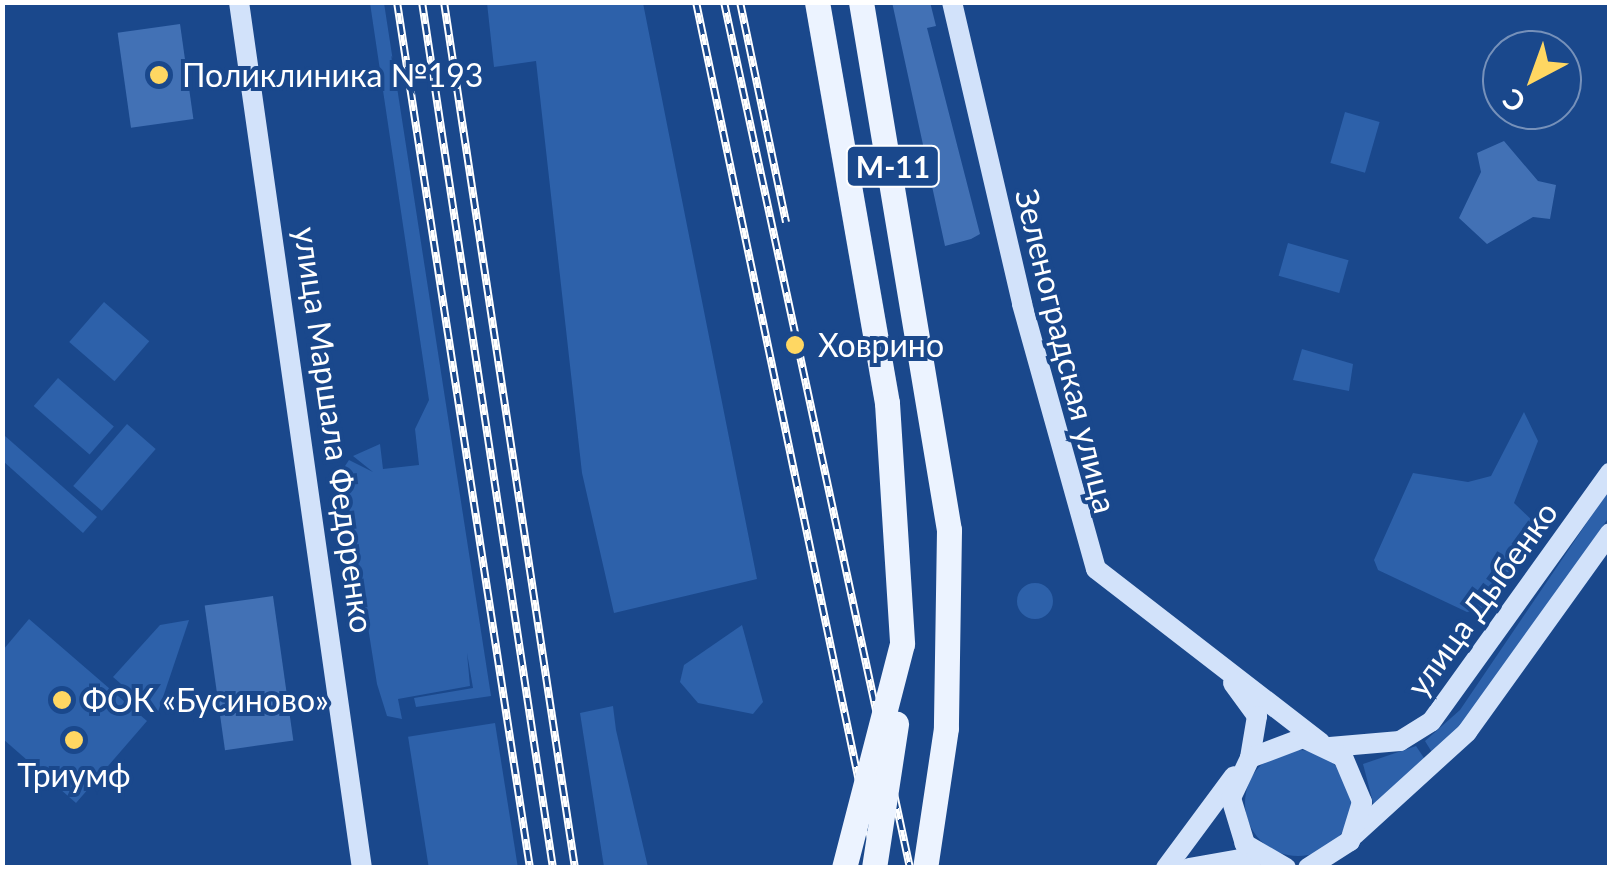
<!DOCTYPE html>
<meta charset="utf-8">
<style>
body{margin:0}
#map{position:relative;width:1612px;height:870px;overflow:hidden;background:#1a488c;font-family:Lato,sans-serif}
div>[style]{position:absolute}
.green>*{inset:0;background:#2d61aa;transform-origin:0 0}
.round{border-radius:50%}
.building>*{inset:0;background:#4271b5;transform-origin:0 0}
.secondary>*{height:20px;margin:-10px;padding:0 10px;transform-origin:10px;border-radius:10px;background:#d2e2fa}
.primary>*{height:25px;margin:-12.5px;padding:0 12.5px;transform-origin:12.5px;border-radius:12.5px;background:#ecf3ff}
.rail>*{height:8px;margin-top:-4px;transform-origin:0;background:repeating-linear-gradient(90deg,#1a488c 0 11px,#fff 0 22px);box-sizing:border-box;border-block:2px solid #fff}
.primary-bridge>*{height:25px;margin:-12.5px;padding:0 12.5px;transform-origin:12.5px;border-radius:12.5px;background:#ecf3ff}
.dots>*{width:28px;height:28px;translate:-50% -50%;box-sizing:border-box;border:5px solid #1a488c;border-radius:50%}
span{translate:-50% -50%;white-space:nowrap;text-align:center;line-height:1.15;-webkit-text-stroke:8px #1a488c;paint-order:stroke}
.shield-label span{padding:2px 8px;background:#1a488c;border:2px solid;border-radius:8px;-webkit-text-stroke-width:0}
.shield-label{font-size:30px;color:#fff;font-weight:700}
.poi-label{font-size:32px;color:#fff}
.left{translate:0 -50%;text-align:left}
.street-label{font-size:32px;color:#fff}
.frame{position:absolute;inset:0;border:5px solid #fff;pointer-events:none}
.north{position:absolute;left:1482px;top:30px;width:100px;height:100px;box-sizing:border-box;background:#1a488c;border:2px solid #7691ba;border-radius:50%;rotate:221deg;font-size:28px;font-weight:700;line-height:40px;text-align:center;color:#fff}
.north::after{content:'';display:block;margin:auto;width:35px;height:45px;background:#ffd762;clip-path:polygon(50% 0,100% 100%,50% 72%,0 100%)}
</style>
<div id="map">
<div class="green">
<div style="clip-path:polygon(370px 3px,384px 3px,491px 696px,416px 707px,414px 698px,473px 688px,467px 653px,470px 686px,398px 699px,402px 719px,387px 716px,377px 684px,343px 469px,349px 460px,373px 472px,353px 456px,380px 444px,383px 469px,419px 465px,415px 429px,429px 400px)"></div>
<div style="clip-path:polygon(487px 3px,643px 3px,757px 579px,614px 613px,582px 473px,536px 61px,494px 67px)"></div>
<div style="left:1345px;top:112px;width:36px;height:53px;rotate:16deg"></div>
<div style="left:1288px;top:243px;width:63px;height:34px;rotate:16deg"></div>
<div style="left:104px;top:302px;width:60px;height:53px;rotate:41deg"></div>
<div style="clip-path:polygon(1302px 349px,1353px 364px,1349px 391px,1293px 380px)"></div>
<div style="left:58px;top:378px;width:74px;height:37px;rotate:41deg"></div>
<div style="clip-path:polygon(1524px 412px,1538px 441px,1514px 503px,1538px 526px,1486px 609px,1467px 612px,1378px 570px,1374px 560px,1413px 473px,1468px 482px,1491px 476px)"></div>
<div style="left:127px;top:424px;width:38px;height:82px;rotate:41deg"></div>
<div style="clip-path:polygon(5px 436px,97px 517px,83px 533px,3px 461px)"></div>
<div style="clip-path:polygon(1609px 490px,1609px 517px,1476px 710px,1433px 754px,1425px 741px,1460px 710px)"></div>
<div class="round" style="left:1017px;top:583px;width:36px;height:36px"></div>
<div style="clip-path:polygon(29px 619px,147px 721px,76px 803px,3px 739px,3px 650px)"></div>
<div style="clip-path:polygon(189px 620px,157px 715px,113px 677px,160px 625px)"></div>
<div style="clip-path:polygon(742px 625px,763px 702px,753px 714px,698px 703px,680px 682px,684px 665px)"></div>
<div style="clip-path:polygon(613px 706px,616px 730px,648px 867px,604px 867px,580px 713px)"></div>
<div style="left:495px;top:723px;width:146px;height:88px;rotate:81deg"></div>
<div style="clip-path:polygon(1416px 746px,1426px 761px,1375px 810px,1363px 764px)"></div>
<div class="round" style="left:1245px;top:750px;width:106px;height:106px"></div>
</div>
<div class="building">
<div style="clip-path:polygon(892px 2px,930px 2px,936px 26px,927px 28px,980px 234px,971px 239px,945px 246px)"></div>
<div style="left:180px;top:24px;width:96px;height:63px;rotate:82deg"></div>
<div style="clip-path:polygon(1504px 141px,1538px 181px,1556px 185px,1550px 219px,1533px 217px,1487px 244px,1459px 218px,1481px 172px,1477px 153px)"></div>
<div style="left:273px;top:596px;width:146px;height:69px;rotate:82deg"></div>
</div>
<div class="secondary">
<div style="left:239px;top:2px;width:875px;rotate:81.92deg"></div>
<div style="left:952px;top:2px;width:310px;rotate:76.9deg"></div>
<div style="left:1022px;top:304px;width:275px;rotate:74.4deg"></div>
<div style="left:1096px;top:569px;width:284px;rotate:37.7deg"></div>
<div style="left:1233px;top:683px;width:41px;rotate:54deg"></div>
<div style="left:1257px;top:716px;width:43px;rotate:99.5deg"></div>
<div style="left:1330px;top:747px;width:70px;rotate:-4.9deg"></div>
<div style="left:1400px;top:741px;width:36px;rotate:-32deg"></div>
<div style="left:1431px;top:722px;width:307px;rotate:-54.3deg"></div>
<div style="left:1354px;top:835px;width:153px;rotate:-42.3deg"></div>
<div style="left:1467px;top:732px;width:245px;rotate:-54.3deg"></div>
<div style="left:1166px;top:868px;width:114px;rotate:-53.5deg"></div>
<div style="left:1189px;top:868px;width:69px;rotate:-10deg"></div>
<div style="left:1286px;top:868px;width:48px;rotate:-149.7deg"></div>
<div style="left:1245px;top:844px;width:48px;rotate:-106.9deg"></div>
<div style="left:1231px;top:798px;width:44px;rotate:-64.6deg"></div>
<div style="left:1250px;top:758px;width:57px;rotate:-20.7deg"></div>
<div style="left:1303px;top:738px;width:44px;rotate:25.4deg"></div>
<div style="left:1343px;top:757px;width:49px;rotate:67.1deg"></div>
<div style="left:1362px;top:802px;width:41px;rotate:107.1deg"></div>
<div style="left:1350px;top:841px;width:50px;rotate:147.3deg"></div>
</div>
<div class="primary">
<div style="left:817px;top:2px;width:407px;rotate:80.1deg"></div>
<div style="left:887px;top:403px;width:241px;rotate:86.4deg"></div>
<div style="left:861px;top:2px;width:535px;rotate:80.54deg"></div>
<div style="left:949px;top:530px;width:198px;rotate:90.9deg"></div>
<div style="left:946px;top:728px;width:142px;rotate:98.5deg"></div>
</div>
<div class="rail">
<div style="left:397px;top:2px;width:876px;rotate:81.27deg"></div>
<div style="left:422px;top:2px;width:876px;rotate:81.4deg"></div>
<div style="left:444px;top:2px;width:876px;rotate:81.4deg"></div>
<div style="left:696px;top:2px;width:885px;rotate:78.19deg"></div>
<div style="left:724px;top:2px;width:886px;rotate:77.88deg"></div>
<div style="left:740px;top:2px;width:225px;rotate:78.2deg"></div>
</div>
<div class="primary-bridge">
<div style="left:844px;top:868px;width:231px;rotate:-75.5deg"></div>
<div style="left:874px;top:868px;width:146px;rotate:-81.3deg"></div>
</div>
<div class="dots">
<div style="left:159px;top:75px;background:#ffd762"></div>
<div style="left:795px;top:345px;background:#ffd762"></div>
<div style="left:62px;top:700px;background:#ffd762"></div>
<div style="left:74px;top:740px;background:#ffd762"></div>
</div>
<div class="shield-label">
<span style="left:893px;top:166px">М-11</span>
</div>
<div class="poi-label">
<span class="left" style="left:182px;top:75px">Поликлиника №193</span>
<span class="left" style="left:818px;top:345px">Ховрино</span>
<span class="left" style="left:82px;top:700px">ФОК «Бусиново»</span>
<span style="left:74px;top:775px">Триумф</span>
</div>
<div class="street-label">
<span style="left:1066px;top:351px;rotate:76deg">Зеленоградская улица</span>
<span style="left:334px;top:430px;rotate:82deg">улица Маршала Федоренко</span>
<span style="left:1482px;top:599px;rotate:-54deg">улица Дыбенко</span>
</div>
<div class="frame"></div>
<div class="north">С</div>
</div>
